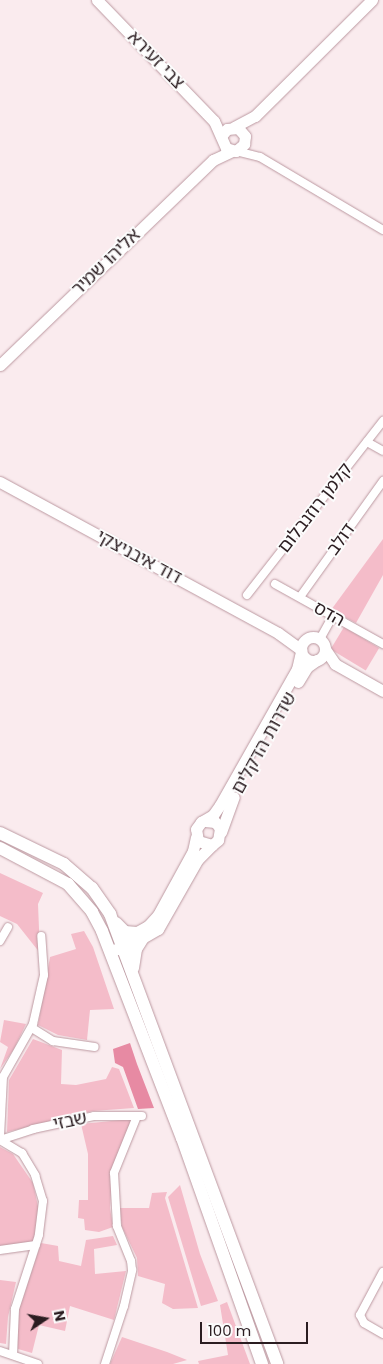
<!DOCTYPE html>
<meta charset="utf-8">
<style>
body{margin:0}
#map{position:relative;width:383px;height:1364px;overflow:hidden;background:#faebee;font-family:Poppins,"Noto Sans Hebrew",sans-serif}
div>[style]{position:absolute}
.green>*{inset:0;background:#f4bcc9;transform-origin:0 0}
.forest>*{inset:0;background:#e78aa3}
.roads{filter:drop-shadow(0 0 1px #bc99a1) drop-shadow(0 0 1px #bc99a1)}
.street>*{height:8px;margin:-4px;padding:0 4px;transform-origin:4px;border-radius:4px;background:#fff}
.secondary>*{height:11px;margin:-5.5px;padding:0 5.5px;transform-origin:5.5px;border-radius:5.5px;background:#fff}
.secondary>.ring{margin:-5.5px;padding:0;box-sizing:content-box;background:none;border:11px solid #fff;border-radius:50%}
.primary>*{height:12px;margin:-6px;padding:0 6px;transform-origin:6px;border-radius:6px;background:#fff}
span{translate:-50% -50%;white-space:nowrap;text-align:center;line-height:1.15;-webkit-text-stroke:4px #fcfcfc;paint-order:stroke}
.street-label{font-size:18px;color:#2b1d21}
.north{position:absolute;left:20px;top:1294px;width:50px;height:50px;-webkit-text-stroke:4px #fcfcfc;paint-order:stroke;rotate:78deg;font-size:14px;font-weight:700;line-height:20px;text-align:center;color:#2b1d21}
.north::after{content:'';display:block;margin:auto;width:18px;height:22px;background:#2b1d21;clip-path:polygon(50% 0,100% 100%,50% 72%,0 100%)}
.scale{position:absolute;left:200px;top:1322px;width:108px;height:22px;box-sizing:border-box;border:2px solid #2b1d21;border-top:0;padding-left:6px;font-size:15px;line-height:18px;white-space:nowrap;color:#2b1d21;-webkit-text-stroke:4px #fcfcfc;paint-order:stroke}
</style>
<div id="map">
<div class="green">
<div style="clip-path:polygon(383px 539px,383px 575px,356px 623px,331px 610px)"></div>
<div style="left:344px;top:627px;width:41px;height:26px;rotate:31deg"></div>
<div style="clip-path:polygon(0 873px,43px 893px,38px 904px,40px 953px,17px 924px,0 916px)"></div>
<div style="clip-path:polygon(84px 931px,93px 947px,114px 1009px,90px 1010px,87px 1040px,58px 1035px,38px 1025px,50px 957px,76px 949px,71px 934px)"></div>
<div style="clip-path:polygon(4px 1020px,26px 1024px,14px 1049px,0 1069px,8px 1047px,0 1042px)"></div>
<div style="clip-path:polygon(33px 1039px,62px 1050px,61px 1084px,76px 1085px,106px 1079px,112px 1067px,119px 1069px,134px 1108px,93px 1111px,7px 1132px,9px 1080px)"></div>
<div style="clip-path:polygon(132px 1119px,112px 1174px,110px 1208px,113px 1227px,99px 1232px,85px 1230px,84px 1219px,78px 1218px,79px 1200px,88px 1200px,88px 1154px,81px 1124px)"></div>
<div style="clip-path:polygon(0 1147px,13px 1154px,33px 1183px,39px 1211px,33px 1243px,0 1246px)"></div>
<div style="clip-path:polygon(180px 1185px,200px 1254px,218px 1301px,201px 1306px,168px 1197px)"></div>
<div style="clip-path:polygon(167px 1192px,165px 1198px,198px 1308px,173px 1309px,162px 1303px,165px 1284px,138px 1276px,137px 1258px,122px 1227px,119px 1208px,149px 1208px,152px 1193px)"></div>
<div style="clip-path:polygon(113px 1236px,117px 1245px,94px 1249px,95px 1274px,126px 1271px,114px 1320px,70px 1306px,65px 1331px,39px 1325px,32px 1353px,18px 1349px,16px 1330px,19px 1310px,41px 1243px,58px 1246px,59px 1261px,81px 1266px,86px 1240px)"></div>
<div style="clip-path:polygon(0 1280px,16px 1282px,8px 1317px,6px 1344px,0 1343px)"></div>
<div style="clip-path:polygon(227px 1302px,250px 1364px,199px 1364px,198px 1361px,228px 1355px,220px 1305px)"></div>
<div style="clip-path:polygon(122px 1337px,167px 1352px,187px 1360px,173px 1364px,110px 1364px)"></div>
</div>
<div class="forest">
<div style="clip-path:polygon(130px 1043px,137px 1064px,154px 1108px,138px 1109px,123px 1067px,115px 1063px,113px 1049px)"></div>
</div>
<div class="roads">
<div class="street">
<div style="left:236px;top:151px;width:25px;rotate:14deg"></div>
<div style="left:260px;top:157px;width:143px;rotate:30.7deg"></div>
<div style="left:367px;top:442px;width:18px;rotate:29deg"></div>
<div style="left:275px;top:584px;width:124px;rotate:29.1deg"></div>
<div style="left:247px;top:595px;width:221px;rotate:-52deg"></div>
<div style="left:300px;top:597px;width:143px;rotate:-54.4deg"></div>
<div style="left:320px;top:639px;width:26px;rotate:-61deg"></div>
<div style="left:0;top:941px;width:16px;rotate:-60deg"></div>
<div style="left:32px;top:1028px;width:25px;rotate:32deg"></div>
<div style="left:53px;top:1041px;width:42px;rotate:8.1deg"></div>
<div style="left:0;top:1136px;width:59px;rotate:-87.1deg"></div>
<div style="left:3px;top:1077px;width:61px;rotate:-60.5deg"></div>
<div style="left:33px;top:1024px;width:50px;rotate:-77.3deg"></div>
<div style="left:44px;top:975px;width:39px;rotate:-94deg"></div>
<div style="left:0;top:1140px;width:26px;rotate:31deg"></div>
<div style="left:22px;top:1153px;width:26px;rotate:59deg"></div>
<div style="left:35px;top:1175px;width:27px;rotate:73deg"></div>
<div style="left:43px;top:1201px;width:34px;rotate:97deg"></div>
<div style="left:39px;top:1235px;width:78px;rotate:108deg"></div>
<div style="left:15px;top:1309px;width:46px;rotate:92.5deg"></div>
<div style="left:0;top:1140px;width:35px;rotate:-18deg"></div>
<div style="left:33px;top:1129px;width:62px;rotate:-12deg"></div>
<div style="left:94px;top:1116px;width:48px"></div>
<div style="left:0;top:1250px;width:36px;rotate:-8deg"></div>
<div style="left:383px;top:1272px;width:49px;rotate:118.1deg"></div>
<div style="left:360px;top:1315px;width:9px;rotate:63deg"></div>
<div style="left:364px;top:1323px;width:22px;rotate:30deg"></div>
<div style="left:0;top:1351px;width:40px;rotate:18.9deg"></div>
<div style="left:105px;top:1364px;width:61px;rotate:-71.9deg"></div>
<div style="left:124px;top:1306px;width:37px;rotate:-77deg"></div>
<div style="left:132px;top:1270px;width:9px;rotate:-96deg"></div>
<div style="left:131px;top:1261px;width:38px;rotate:-112deg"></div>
<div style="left:117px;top:1226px;width:53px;rotate:-93.2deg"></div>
<div style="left:114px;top:1173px;width:61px;rotate:-68deg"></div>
</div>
<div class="secondary">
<div style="left:97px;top:0;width:168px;rotate:46deg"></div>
<div style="left:214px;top:121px;width:30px;rotate:66deg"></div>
<div style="left:226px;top:148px;width:10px;rotate:17deg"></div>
<div style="left:236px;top:151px;width:11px;rotate:-41deg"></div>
<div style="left:244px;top:144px;width:8px;rotate:-83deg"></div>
<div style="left:245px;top:136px;width:11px;rotate:-131deg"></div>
<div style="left:238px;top:128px;width:11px;rotate:175deg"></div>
<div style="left:227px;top:129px;width:8px;rotate:130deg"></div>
<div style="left:234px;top:127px;width:24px;rotate:-28deg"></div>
<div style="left:255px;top:116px;width:165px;rotate:-44.8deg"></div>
<div style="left:0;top:365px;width:296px;rotate:-43.9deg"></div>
<div style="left:213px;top:160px;width:21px;rotate:-25deg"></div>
<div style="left:0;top:482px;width:316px;rotate:28.5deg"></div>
<div style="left:278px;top:633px;width:29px;rotate:36deg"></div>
<div class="ring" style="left:301px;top:637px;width:13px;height:13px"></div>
<div style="left:325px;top:649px;width:18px;rotate:56deg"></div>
<div style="left:335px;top:664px;width:55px;rotate:29.4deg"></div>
<div style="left:298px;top:682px;width:17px;rotate:-59deg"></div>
<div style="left:307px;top:667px;width:12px;rotate:-35deg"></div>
<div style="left:205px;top:821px;width:10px;rotate:6deg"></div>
<div style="left:215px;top:822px;width:8px;rotate:50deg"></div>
<div style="left:220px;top:828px;width:12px;rotate:99deg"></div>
<div style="left:218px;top:840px;width:8px;rotate:140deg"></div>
<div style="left:212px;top:845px;width:15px;rotate:-164deg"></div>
<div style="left:198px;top:841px;width:12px;rotate:-99deg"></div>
<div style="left:196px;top:829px;width:9px;rotate:-54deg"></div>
<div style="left:201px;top:822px;width:14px;rotate:-30deg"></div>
<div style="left:213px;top:815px;width:12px;rotate:-55deg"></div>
<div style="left:220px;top:805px;width:156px;rotate:-60.5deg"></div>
<div style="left:297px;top:669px;width:17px;rotate:-77deg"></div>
<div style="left:221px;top:832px;width:37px;rotate:-70deg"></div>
<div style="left:128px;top:937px;width:23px;rotate:-29deg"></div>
<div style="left:148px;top:926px;width:15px;rotate:-48deg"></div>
<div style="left:158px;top:915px;width:73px;rotate:-61.3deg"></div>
<div style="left:193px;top:851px;width:14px;rotate:-78deg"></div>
<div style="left:111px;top:950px;width:14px;rotate:-8deg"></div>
<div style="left:125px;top:948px;width:38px;rotate:-30deg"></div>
<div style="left:158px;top:929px;width:81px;rotate:-60.3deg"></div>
<div style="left:198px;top:859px;width:20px;rotate:-45deg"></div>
</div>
<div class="primary">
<div style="left:0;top:833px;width:71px;rotate:25.8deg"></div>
<div style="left:64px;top:864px;width:37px;rotate:41deg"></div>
<div style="left:92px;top:888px;width:32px;rotate:55deg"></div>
<div style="left:110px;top:914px;width:480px;rotate:69.6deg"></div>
<div style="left:0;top:848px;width:77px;rotate:27.9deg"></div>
<div style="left:68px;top:884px;width:37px;rotate:49deg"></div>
<div style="left:92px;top:912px;width:21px;rotate:62deg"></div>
<div style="left:102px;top:931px;width:222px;rotate:68.9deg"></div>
<div style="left:182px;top:1138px;width:240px;rotate:70.5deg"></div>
<div style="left:116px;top:923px;width:13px;rotate:45deg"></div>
<div style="left:125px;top:932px;width:12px;rotate:5deg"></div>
<div style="left:133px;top:968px;width:19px;rotate:-81deg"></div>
<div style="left:136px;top:949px;width:13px;rotate:-58deg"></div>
</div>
</div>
<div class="street-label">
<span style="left:156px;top:60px;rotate:46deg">צבי זעירא</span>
<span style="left:106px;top:262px;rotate:-44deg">אליהו שמיר</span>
<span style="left:315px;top:508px;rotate:-52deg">קלמן רוזנבלום</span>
<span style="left:341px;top:539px;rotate:-54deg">דולב</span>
<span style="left:139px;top:557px;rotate:28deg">דוד איבניצקי</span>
<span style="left:329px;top:614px;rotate:29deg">הדס</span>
<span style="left:264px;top:743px;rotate:-61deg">שדרות הדקלים</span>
<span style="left:70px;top:1121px;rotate:-12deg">שבזי</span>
</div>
<div class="north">N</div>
<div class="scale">100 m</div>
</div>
